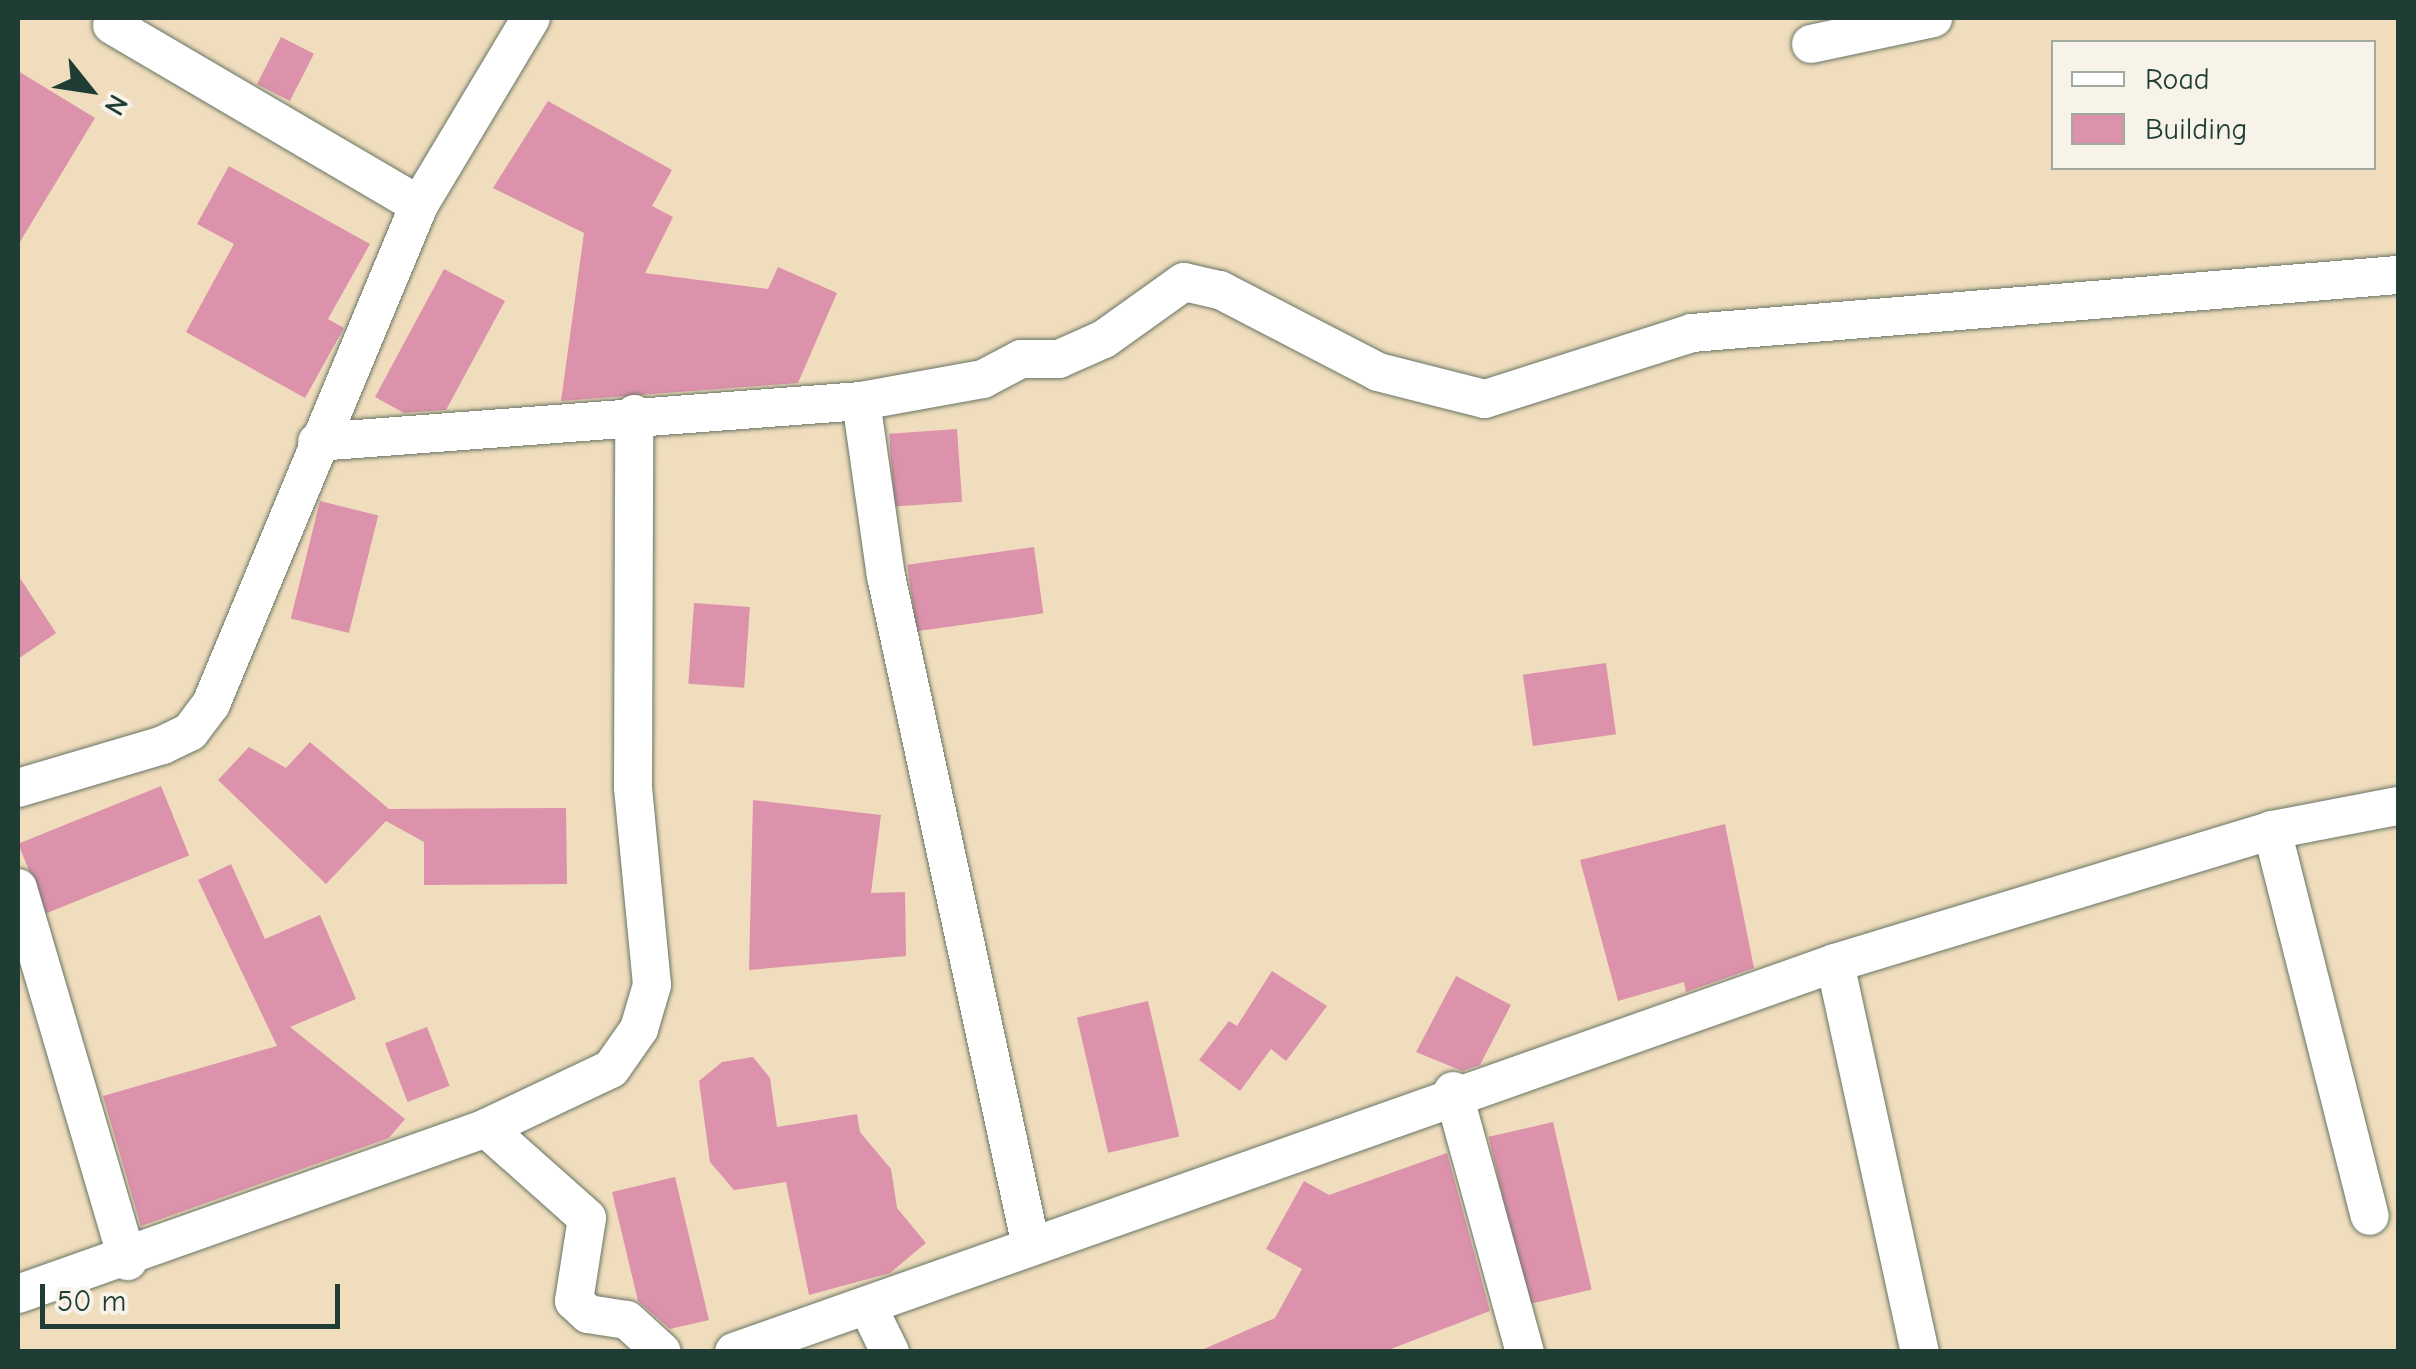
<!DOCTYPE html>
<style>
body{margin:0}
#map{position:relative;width:2416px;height:1369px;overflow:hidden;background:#f0ddbd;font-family:"Comic Neue",sans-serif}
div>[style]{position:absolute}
.building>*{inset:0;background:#dc92ab;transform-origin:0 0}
.roads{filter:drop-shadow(0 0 2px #687564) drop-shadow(0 0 2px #687564)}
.street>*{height:38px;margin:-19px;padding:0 19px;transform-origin:19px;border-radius:19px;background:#fff}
span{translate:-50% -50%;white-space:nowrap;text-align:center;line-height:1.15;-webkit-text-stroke:8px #f7f3e8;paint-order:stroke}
.frame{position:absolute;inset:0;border:20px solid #1f3d34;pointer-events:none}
.legend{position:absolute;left:2051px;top:40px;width:325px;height:130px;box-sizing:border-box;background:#f7f3e8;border:2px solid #a1aaa0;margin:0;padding:12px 18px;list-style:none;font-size:30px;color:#1f3d34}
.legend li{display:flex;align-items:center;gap:20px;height:50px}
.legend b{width:50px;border:2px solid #a1aaa0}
.north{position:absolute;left:40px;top:40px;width:100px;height:100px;-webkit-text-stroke:8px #f7f3e8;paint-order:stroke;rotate:120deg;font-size:28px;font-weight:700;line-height:40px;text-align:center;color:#1f3d34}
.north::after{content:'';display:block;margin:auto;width:35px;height:45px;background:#1f3d34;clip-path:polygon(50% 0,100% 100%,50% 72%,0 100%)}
.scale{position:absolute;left:40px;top:1284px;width:300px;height:45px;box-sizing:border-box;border:5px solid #1f3d34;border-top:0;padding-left:12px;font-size:30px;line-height:35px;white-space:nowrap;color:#1f3d34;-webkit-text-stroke:8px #f7f3e8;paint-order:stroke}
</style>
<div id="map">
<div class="building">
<div style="left:281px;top:37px;width:37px;height:53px;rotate:27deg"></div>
<div style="clip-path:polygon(18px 71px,95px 118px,18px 245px)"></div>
<div style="clip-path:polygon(548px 101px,672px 170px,652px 206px,673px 217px,645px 273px,768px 289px,778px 267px,837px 293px,798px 383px,561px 401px,584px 233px,493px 188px)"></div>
<div style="clip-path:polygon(229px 166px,370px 244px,328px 319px,344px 328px,305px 398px,186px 332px,234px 244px,197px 224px)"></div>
<div style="clip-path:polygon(444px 269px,505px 301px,446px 410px,404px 413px,375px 397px)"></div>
<div style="left:957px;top:429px;width:73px;height:68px;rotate:86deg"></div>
<div style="left:320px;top:501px;width:60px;height:121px;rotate:14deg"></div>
<div style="left:1034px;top:547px;width:67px;height:128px;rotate:82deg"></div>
<div style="clip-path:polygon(18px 575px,56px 633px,18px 659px)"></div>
<div style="left:694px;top:603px;width:56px;height:81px;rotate:4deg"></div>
<div style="left:1606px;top:663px;width:72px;height:84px;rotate:82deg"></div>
<div style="clip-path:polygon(310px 742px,389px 809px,566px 808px,567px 884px,424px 885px,424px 842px,386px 821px,326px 884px,218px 780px,249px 747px,286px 768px)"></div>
<div style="left:161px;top:786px;width:75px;height:154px;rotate:68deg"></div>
<div style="clip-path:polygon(753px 800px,881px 815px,871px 893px,905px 892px,906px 956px,749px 970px)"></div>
<div style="clip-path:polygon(1725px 824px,1754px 968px,1686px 992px,1684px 982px,1618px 1001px,1580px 860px)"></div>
<div style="clip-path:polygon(231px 864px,265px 939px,320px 915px,356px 999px,290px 1027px,405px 1119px,389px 1138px,141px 1226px,103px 1096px,277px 1046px,198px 880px)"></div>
<div style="clip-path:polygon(1272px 971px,1327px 1006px,1286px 1061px,1271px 1049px,1240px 1091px,1199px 1060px,1229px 1021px,1237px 1026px)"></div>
<div style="clip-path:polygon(1456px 976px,1511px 1005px,1480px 1065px,1462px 1071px,1416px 1052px)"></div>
<div style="left:1148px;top:1001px;width:139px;height:73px;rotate:77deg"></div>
<div style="left:427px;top:1027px;width:63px;height:45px;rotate:69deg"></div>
<div style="clip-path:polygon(753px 1057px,770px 1078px,777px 1127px,857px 1114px,860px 1132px,891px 1169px,897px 1208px,926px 1243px,890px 1273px,809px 1295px,786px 1182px,734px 1190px,710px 1162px,699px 1081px,722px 1062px)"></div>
<div style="left:1553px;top:1122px;width:172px;height:66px;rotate:77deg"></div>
<div style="clip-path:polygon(1447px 1153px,1490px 1311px,1383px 1352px,1197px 1352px,1275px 1318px,1302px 1269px,1266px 1249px,1304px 1181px,1329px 1195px)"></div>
<div style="clip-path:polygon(675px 1177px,709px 1320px,670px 1329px,638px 1301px,612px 1192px)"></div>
</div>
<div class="roads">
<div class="street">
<div style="left:112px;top:25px;width:356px;rotate:30.4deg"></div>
<div style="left:1811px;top:44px;width:125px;rotate:-12deg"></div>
<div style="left:861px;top:401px;width:177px;rotate:81.9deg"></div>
<div style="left:886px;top:576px;width:686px;rotate:77.79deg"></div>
<div style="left:317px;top:442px;width:546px;rotate:-4.31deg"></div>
<div style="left:861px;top:401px;width:124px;rotate:-10.2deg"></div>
<div style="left:983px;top:379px;width:43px;rotate:-27.8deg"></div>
<div style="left:1021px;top:359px;width:38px"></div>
<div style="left:1059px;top:359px;width:49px;rotate:-24deg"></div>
<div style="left:1104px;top:339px;width:98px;rotate:-35.5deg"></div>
<div style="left:1184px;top:282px;width:37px;rotate:13deg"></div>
<div style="left:1220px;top:290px;width:178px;rotate:27.4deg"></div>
<div style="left:1378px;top:372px;width:110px;rotate:14.2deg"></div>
<div style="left:1485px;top:399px;width:217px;rotate:-17.7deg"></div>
<div style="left:1692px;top:333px;width:708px;rotate:-4.7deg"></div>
<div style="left:18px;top:788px;width:151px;rotate:-16.5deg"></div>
<div style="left:163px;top:745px;width:30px;rotate:-26deg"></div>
<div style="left:190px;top:732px;width:35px;rotate:-53deg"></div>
<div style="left:211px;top:704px;width:541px;rotate:-67.37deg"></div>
<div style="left:419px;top:205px;width:218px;rotate:-59.1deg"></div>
<div style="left:2272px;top:830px;width:398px;rotate:75.8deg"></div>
<div style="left:18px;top:888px;width:389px;rotate:73.6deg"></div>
<div style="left:1835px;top:963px;width:398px;rotate:77.7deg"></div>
<div style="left:1453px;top:1091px;width:271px;rotate:74.6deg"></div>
<div style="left:486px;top:1128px;width:135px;rotate:41.7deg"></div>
<div style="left:587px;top:1218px;width:84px;rotate:98.9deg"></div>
<div style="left:574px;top:1301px;width:19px;rotate:43deg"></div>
<div style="left:588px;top:1314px;width:39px;rotate:9deg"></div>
<div style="left:627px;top:1320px;width:47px;rotate:42.4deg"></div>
<div style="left:18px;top:1294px;width:497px;rotate:-19.5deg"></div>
<div style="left:486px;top:1128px;width:138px;rotate:-25.3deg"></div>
<div style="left:611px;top:1069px;width:49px;rotate:-55deg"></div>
<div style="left:639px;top:1029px;width:46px;rotate:-73.5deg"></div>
<div style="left:652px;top:985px;width:199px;rotate:-95.5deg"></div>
<div style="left:633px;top:787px;width:373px;rotate:-89.8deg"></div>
<div style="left:869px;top:1309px;width:48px;rotate:64deg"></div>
<div style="left:734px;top:1352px;width:1168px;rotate:-19.46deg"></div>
<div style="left:1835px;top:963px;width:457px;rotate:-16.9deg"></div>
<div style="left:2272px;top:830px;width:128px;rotate:-10.8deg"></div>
</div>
</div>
<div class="frame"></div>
<ul class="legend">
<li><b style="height:12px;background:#fff"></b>Road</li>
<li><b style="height:28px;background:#dc92ab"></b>Building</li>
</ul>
<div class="north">N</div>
<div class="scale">50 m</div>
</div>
